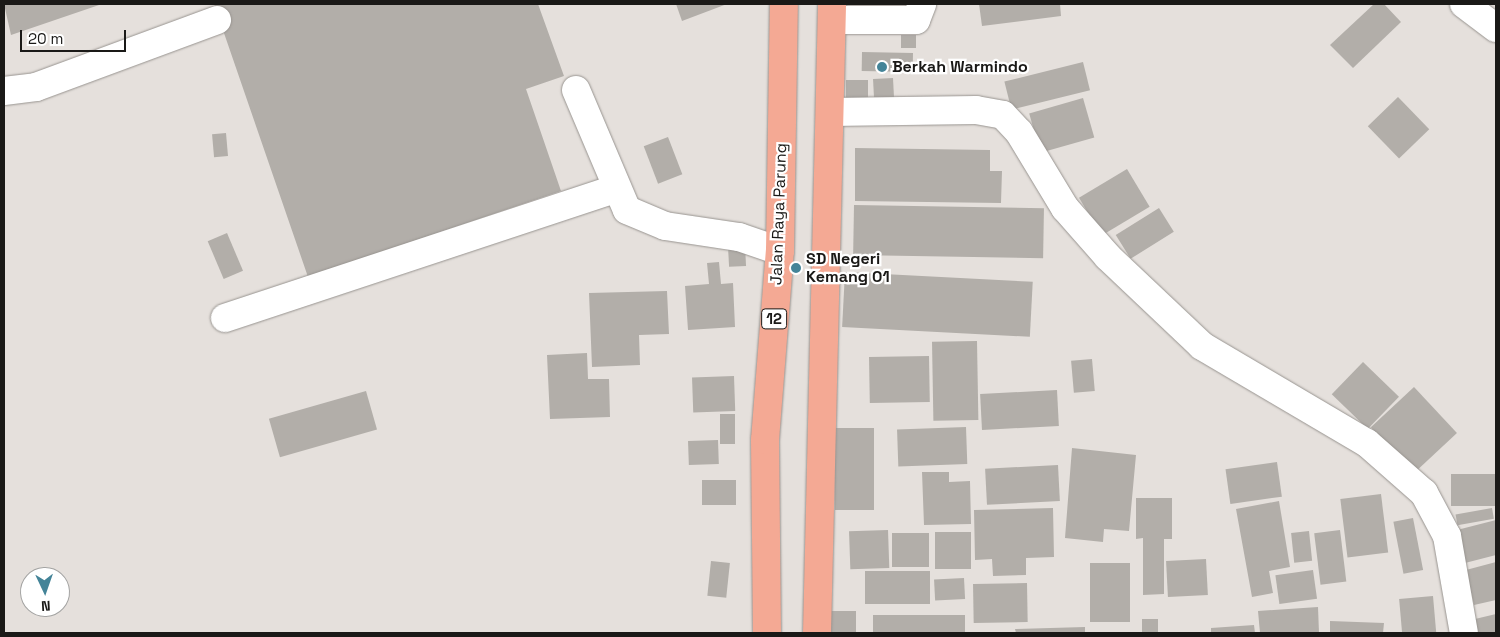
<!DOCTYPE html>
<style>
body{margin:0}
#map{position:relative;width:1500px;height:637px;overflow:hidden;background:#e5e0dc;font-family:"Space Grotesk",sans-serif}
div>[style]{position:absolute}
.building>*{inset:0;background:#b2aea9;transform-origin:0 0}
.roads{filter:drop-shadow(0 0 1px #989490) drop-shadow(0 0 1px #989490)}
.minor>*{height:28px;margin:-14px;padding:0 14px;transform-origin:14px;border-radius:14px;background:#fff}
.highway>*{height:28px;margin:-14px;padding:0 14px;transform-origin:14px;border-radius:14px;background:#f4a994}
.dots>*{width:14px;height:14px;translate:-50% -50%;box-sizing:border-box;border:2px solid #fff;border-radius:50%}
span{translate:-50% -50%;white-space:nowrap;text-align:center;line-height:1.15;-webkit-text-stroke:4.5px #fff;paint-order:stroke}
.shield-label span{padding:1px 4px;background:#fff;border:1px solid;border-radius:4px;-webkit-text-stroke-width:0}
.shield-label{font-size:15px;color:#1a1917;font-weight:700}
.poi-label{font-size:16px;color:#1a1917;font-weight:700}
.left{translate:0 -50%;text-align:left}
.street-label{font-size:16px;color:#1a1917}
.frame{position:absolute;inset:0;border:5px solid #1a1917;pointer-events:none}
.north{position:absolute;left:20px;top:567px;width:50px;height:50px;box-sizing:border-box;background:#fff;border:1px solid #a3a3a2;border-radius:50%;rotate:177deg;font-size:14px;font-weight:700;line-height:20px;text-align:center;color:#1a1917}
.north::after{content:'';display:block;margin:auto;width:18px;height:22px;background:#448498;clip-path:polygon(50% 0,100% 100%,50% 72%,0 100%)}
.scale{position:absolute;left:20px;top:30px;width:106px;height:22px;box-sizing:border-box;border:2px solid #1a1917;border-top:0;padding-left:6px;font-size:15px;line-height:18px;white-space:nowrap;color:#1a1917;-webkit-text-stroke:4px #fff;paint-order:stroke}
</style>
<div id="map">
<div class="building">
<div style="clip-path:polygon(4px 4px,102px 4px,11px 35px)"></div>
<div style="clip-path:polygon(214px 4px,538px 4px,564px 76px,526px 89px,561px 191px,308px 277px)"></div>
<div style="clip-path:polygon(676px 4px,727px 4px,682px 21px)"></div>
<div style="clip-path:polygon(979px 4px,1060px 4px,1061px 16px,982px 26px)"></div>
<div style="clip-path:polygon(1374px 4px,1384px 4px,1401px 22px,1353px 68px,1330px 45px)"></div>
<div style="left:901px;top:35px;width:15px;height:13px"></div>
<div style="left:862px;top:52px;width:51px;height:19px;rotate:1deg"></div>
<div style="left:1083px;top:62px;width:29px;height:81px;rotate:76deg"></div>
<div style="left:893px;top:78px;width:22px;height:20px;rotate:87deg"></div>
<div style="left:846px;top:80px;width:22px;height:26px"></div>
<div style="left:1398px;top:97px;width:45px;height:42px;rotate:46deg"></div>
<div style="left:1083px;top:98px;width:41px;height:56px;rotate:74deg"></div>
<div style="left:226px;top:133px;width:23px;height:14px;rotate:85deg"></div>
<div style="left:668px;top:137px;width:40px;height:26px;rotate:69deg"></div>
<div style="clip-path:polygon(855px 148px,990px 150px,990px 171px,1002px 171px,1001px 203px,855px 201px)"></div>
<div style="left:1127px;top:169px;width:44px;height:56px;rotate:59deg"></div>
<div style="left:854px;top:205px;width:190px;height:50px;rotate:1deg"></div>
<div style="left:1159px;top:208px;width:28px;height:51px;rotate:58deg"></div>
<div style="left:227px;top:233px;width:41px;height:21px;rotate:67deg"></div>
<div style="left:745px;top:246px;width:20px;height:17px;rotate:87deg"></div>
<div style="clip-path:polygon(719px 262px,721px 284px,733px 283px,735px 327px,688px 330px,685px 286px,709px 284px,707px 263px)"></div>
<div style="left:845px;top:272px;width:188px;height:55px;rotate:3deg"></div>
<div style="clip-path:polygon(667px 291px,669px 334px,639px 335px,640px 365px,592px 367px,589px 293px)"></div>
<div style="left:977px;top:341px;width:79px;height:45px;rotate:89deg"></div>
<div style="clip-path:polygon(587px 353px,588px 379px,609px 379px,610px 417px,550px 419px,547px 355px)"></div>
<div style="left:929px;top:356px;width:46px;height:60px;rotate:89deg"></div>
<div style="left:1092px;top:359px;width:32px;height:21px;rotate:85deg"></div>
<div style="left:1363px;top:362px;width:50px;height:45px;rotate:44deg"></div>
<div style="left:734px;top:376px;width:35px;height:42px;rotate:88deg"></div>
<div style="left:1414px;top:387px;width:63px;height:59px;rotate:47deg"></div>
<div style="left:1057px;top:390px;width:36px;height:77px;rotate:87deg"></div>
<div style="left:366px;top:391px;width:40px;height:101px;rotate:74deg"></div>
<div style="left:720px;top:414px;width:15px;height:30px"></div>
<div style="left:966px;top:427px;width:37px;height:69px;rotate:88deg"></div>
<div style="left:835px;top:428px;width:39px;height:82px"></div>
<div style="left:718px;top:440px;width:24px;height:30px;rotate:88deg"></div>
<div style="clip-path:polygon(1072px 448px,1136px 455px,1129px 531px,1104px 529px,1103px 542px,1065px 538px)"></div>
<div style="left:1277px;top:462px;width:35px;height:52px;rotate:82deg"></div>
<div style="left:1058px;top:465px;width:36px;height:73px;rotate:87deg"></div>
<div style="clip-path:polygon(922px 472px,949px 472px,949px 482px,970px 481px,971px 524px,924px 525px)"></div>
<div style="left:1496px;top:474px;width:32px;height:45px;rotate:90deg"></div>
<div style="left:702px;top:480px;width:34px;height:25px"></div>
<div style="left:1381px;top:494px;width:59px;height:41px;rotate:83deg"></div>
<div style="clip-path:polygon(1136px 498px,1172px 498px,1172px 539px,1164px 539px,1164px 594px,1143px 595px,1143px 538px,1136px 539px)"></div>
<div style="clip-path:polygon(1279px 501px,1290px 567px,1269px 571px,1273px 593px,1252px 597px,1236px 509px)"></div>
<div style="clip-path:polygon(1053px 508px,1054px 557px,1026px 558px,1026px 575px,993px 576px,992px 559px,975px 560px,974px 510px)"></div>
<div style="left:1492px;top:508px;width:11px;height:37px;rotate:80deg"></div>
<div style="left:1413px;top:518px;width:53px;height:20px;rotate:79deg"></div>
<div style="clip-path:polygon(1496px 520px,1496px 555px,1465px 563px,1457px 530px)"></div>
<div style="left:888px;top:530px;width:38px;height:39px;rotate:88deg"></div>
<div style="left:1340px;top:530px;width:52px;height:26px;rotate:83deg"></div>
<div style="left:1309px;top:531px;width:30px;height:18px;rotate:84deg"></div>
<div style="left:935px;top:532px;width:36px;height:37px"></div>
<div style="left:892px;top:533px;width:37px;height:34px"></div>
<div style="left:1206px;top:559px;width:36px;height:40px;rotate:87deg"></div>
<div style="left:711px;top:561px;width:19px;height:35px;rotate:6deg"></div>
<div style="clip-path:polygon(1496px 562px,1496px 600px,1474px 605px,1466px 570px)"></div>
<div style="left:1090px;top:563px;width:40px;height:59px"></div>
<div style="left:1313px;top:570px;width:29px;height:38px;rotate:82deg"></div>
<div style="left:930px;top:571px;width:33px;height:65px;rotate:90deg"></div>
<div style="left:964px;top:578px;width:21px;height:30px;rotate:87deg"></div>
<div style="left:1027px;top:583px;width:39px;height:54px;rotate:89deg"></div>
<div style="left:1433px;top:596px;width:37px;height:34px;rotate:85deg"></div>
<div style="clip-path:polygon(1318px 607px,1319px 633px,1260px 633px,1258px 611px)"></div>
<div style="left:821px;top:611px;width:35px;height:22px"></div>
<div style="clip-path:polygon(1496px 614px,1496px 633px,1478px 633px,1475px 619px)"></div>
<div style="left:873px;top:615px;width:92px;height:18px"></div>
<div style="left:1142px;top:619px;width:16px;height:14px"></div>
<div style="clip-path:polygon(1330px 621px,1384px 623px,1383px 633px,1330px 633px)"></div>
<div style="clip-path:polygon(1254px 625px,1255px 633px,1211px 633px,1211px 628px)"></div>
<div style="clip-path:polygon(1085px 627px,1085px 633px,1016px 633px,1015px 629px)"></div>
</div>
<div class="roads">
<div class="minor">
<div style="left:1464px;top:4px;width:40px;rotate:37deg"></div>
<div style="left:833px;top:20px;width:83px"></div>
<div style="left:916px;top:20px;width:17px;rotate:-69deg"></div>
<div style="left:576px;top:90px;width:130px;rotate:67deg"></div>
<div style="left:627px;top:210px;width:41px;rotate:22.8deg"></div>
<div style="left:665px;top:226px;width:75px;rotate:8.5deg"></div>
<div style="left:739px;top:237px;width:43px;rotate:18.9deg"></div>
<div style="left:4px;top:91px;width:32px;rotate:-7deg"></div>
<div style="left:36px;top:87px;width:193px;rotate:-20.3deg"></div>
<div style="left:830px;top:112px;width:146px;rotate:-0.8deg"></div>
<div style="left:976px;top:110px;width:27px;rotate:10deg"></div>
<div style="left:1003px;top:115px;width:23px;rotate:47deg"></div>
<div style="left:1019px;top:132px;width:89px;rotate:58.8deg"></div>
<div style="left:1065px;top:208px;width:65px;rotate:48.7deg"></div>
<div style="left:1108px;top:257px;width:129px;rotate:43.4deg"></div>
<div style="left:1202px;top:346px;width:191px;rotate:30.5deg"></div>
<div style="left:1367px;top:443px;width:76px;rotate:41.3deg"></div>
<div style="left:1424px;top:493px;width:49px;rotate:61.9deg"></div>
<div style="left:1447px;top:536px;width:98px;rotate:80.1deg"></div>
<div style="left:225px;top:318px;width:411px;rotate:-18.3deg"></div>
</div>
<div class="highway">
<div style="left:767px;top:633px;width:193px;rotate:-90.6deg"></div>
<div style="left:765px;top:440px;width:190px;rotate:-85.5deg"></div>
<div style="left:780px;top:251px;width:247px;rotate:-89.1deg"></div>
<div style="left:817px;top:633px;width:629px;rotate:-88.63deg"></div>
</div>
</div>
<div class="dots">
<div style="left:882px;top:67px;background:#448498"></div>
<div style="left:796px;top:268px;background:#448498"></div>
</div>
<div class="shield-label">
<span style="left:774px;top:319px">12</span>
</div>
<div class="poi-label">
<span class="left" style="left:892px;top:67px">Berkah Warmindo</span>
<span class="left" style="left:806px;top:268px">SD Negeri<br>Kemang 01</span>
</div>
<div class="street-label">
<span style="left:779px;top:214px;rotate:-88deg">Jalan Raya Parung</span>
</div>
<div class="frame"></div>
<div class="north">N</div>
<div class="scale">20 m</div>
</div>
